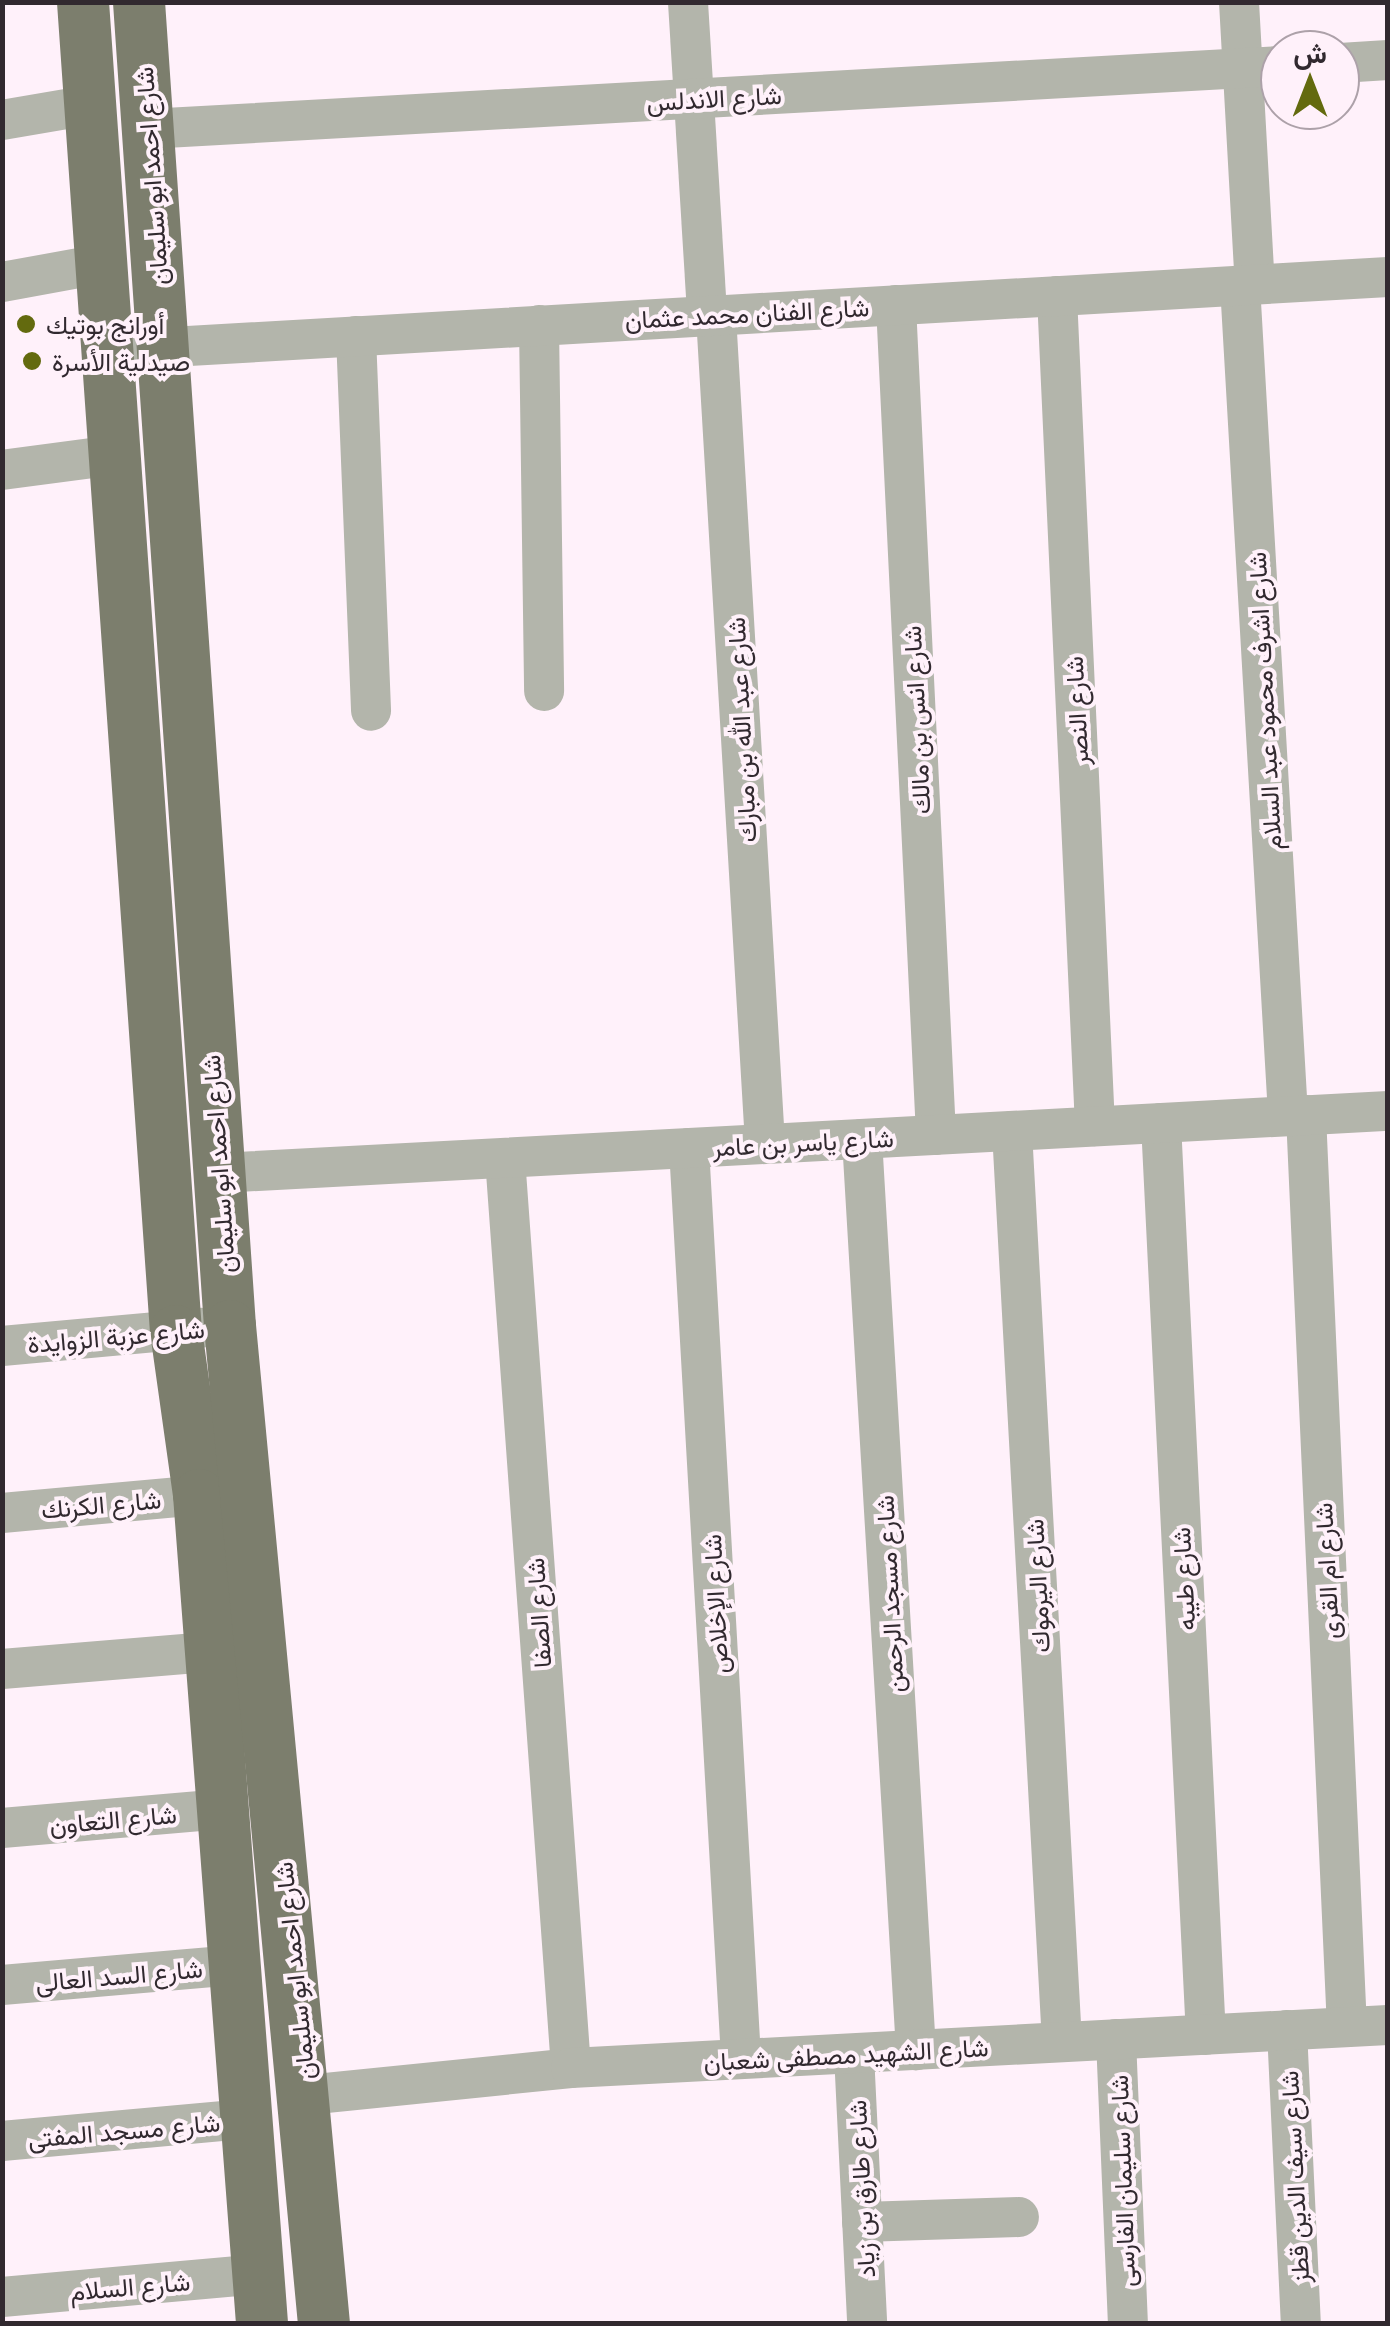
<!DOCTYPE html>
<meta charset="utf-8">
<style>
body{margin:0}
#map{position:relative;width:1390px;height:2326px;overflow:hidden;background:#fff1fa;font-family:"Noto Sans",Vazirmatn,sans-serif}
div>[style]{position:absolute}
.minor>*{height:40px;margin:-20px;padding:0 20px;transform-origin:20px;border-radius:20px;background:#b3b5ab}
.major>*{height:52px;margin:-26px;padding:0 26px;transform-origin:26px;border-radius:26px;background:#7c7e6d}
.dots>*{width:28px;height:28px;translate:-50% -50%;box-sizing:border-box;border:5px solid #fff1fa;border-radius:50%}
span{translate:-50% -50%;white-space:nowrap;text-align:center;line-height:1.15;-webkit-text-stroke:8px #fff1fa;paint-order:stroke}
.street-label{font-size:25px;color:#31292f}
.poi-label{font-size:25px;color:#31292f}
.left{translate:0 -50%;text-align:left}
.frame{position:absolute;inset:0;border:5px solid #31292f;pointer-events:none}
.north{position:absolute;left:1260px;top:30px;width:100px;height:100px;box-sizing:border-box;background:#fff1fa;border:2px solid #ada1a9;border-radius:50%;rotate:0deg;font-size:28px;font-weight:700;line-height:40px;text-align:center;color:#31292f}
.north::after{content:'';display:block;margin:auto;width:35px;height:45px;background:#636a0e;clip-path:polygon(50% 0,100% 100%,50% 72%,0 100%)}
</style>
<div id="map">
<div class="minor">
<div style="left:688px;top:2px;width:315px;rotate:86.5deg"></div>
<div style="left:1239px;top:2px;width:282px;rotate:86.8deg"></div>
<div style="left:1340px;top:63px;width:48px;rotate:-3.6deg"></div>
<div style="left:2px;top:120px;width:89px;rotate:-9.7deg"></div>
<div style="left:147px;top:129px;width:1135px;rotate:-3.18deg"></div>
<div style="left:2px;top:282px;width:101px;rotate:-10.3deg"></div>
<div style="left:1240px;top:285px;width:832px;rotate:86.69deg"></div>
<div style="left:1057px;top:296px;width:831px;rotate:87.38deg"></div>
<div style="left:896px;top:305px;width:831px;rotate:87.24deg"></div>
<div style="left:716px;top:316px;width:829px;rotate:86.61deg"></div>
<div style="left:539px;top:325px;width:366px;rotate:89.2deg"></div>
<div style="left:356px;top:336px;width:375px;rotate:87.7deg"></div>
<div style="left:136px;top:349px;width:1254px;rotate:-3.29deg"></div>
<div style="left:2px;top:470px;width:113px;rotate:-7.6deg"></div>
<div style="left:1306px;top:1115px;width:913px;rotate:87.43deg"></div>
<div style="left:1161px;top:1123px;width:913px;rotate:87.18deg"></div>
<div style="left:1012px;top:1131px;width:912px;rotate:86.86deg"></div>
<div style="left:862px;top:1139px;width:913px;rotate:86.61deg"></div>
<div style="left:689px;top:1148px;width:912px;rotate:86.73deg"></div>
<div style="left:505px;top:1158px;width:912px;rotate:85.85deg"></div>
<div style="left:219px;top:1173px;width:1171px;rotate:-3.04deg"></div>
<div style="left:2px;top:1346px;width:200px;rotate:-5.2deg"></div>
<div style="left:2px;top:1513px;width:198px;rotate:-5.2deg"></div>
<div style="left:2px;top:1669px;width:210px;rotate:-4.7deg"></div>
<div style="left:2px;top:1828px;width:222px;rotate:-4.9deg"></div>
<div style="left:2px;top:1985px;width:234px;rotate:-4.9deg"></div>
<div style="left:1287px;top:2030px;width:294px;rotate:87.3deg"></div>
<div style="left:1116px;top:2039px;width:285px;rotate:87.6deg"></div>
<div style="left:854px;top:2054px;width:270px;rotate:87.2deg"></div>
<div style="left:306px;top:2095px;width:266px;rotate:-5.8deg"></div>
<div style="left:571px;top:2068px;width:818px;rotate:-3.01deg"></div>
<div style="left:2px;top:2141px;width:245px;rotate:-5.2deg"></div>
<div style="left:862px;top:2222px;width:157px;rotate:-1.8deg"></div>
<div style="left:2px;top:2297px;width:257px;rotate:-5.1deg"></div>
</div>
<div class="major">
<div style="left:83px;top:2px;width:1332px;rotate:86deg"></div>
<div style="left:176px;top:1331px;width:166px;rotate:82deg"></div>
<div style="left:199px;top:1495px;width:831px;rotate:85.65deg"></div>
<div style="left:139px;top:2px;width:1327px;rotate:86.07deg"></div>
<div style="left:230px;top:1326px;width:1002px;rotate:84.62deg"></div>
</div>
<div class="dots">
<div style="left:26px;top:324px;background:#636a0e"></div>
<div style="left:32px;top:361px;background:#636a0e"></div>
</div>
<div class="street-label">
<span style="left:714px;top:98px;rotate:-3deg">شارع الاندلس</span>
<span style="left:151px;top:176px;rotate:-94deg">شارع احمد ابو سليمان</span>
<span style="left:747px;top:313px;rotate:-3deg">شارع الفنان محمد عثمان</span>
<span style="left:1264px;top:701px;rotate:-93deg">شارع اشرف محمود عبد السلام</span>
<span style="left:1076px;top:711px;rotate:-93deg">شارع النصر</span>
<span style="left:916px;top:720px;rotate:-93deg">شارع انس بن مالك</span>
<span style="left:741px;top:730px;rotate:-93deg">شارع عبد الله بن مبارك</span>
<span style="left:803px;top:1142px;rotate:-3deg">شارع ياسر بن عامر</span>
<span style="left:218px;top:1164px;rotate:-94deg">شارع احمد ابو سليمان</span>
<span style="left:116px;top:1336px;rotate:-5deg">شارع عزبة الزوايدة</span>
<span style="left:101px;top:1504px;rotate:-5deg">شارع الكرنك</span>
<span style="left:1326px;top:1571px;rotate:-93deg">شارع ام القرى</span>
<span style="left:1183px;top:1579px;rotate:-93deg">شارع طيبه</span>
<span style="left:1037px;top:1586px;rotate:-93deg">شارع اليرموك</span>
<span style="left:889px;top:1594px;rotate:-93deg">شارع مسجد الرحمن</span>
<span style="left:715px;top:1604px;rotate:-93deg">شارع الإخلاص</span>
<span style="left:538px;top:1613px;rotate:-94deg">شارع الصفا</span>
<span style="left:113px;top:1819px;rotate:-5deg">شارع التعاون</span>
<span style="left:294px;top:1971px;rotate:-96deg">شارع احمد ابو سليمان</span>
<span style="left:119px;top:1975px;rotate:-5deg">شارع السد العالى</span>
<span style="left:846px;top:2054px;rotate:-3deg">شارع الشهيد مصطفى شعبان</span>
<span style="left:124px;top:2130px;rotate:-5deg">شارع مسجد المفتى</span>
<span style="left:1294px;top:2177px;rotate:-93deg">شارع سيف الدين قطز</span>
<span style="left:1122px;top:2181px;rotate:-92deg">شارع سليمان الفارسى</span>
<span style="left:861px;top:2189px;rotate:-93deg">شارع طارق بن زياد</span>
<span style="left:130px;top:2286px;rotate:-5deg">شارع السلام</span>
</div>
<div class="poi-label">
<span class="left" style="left:46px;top:324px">أورانج بوتيك</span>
<span class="left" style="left:52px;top:361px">صيدلية الأسرة</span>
</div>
<div class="frame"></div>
<div class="north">ش</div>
</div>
